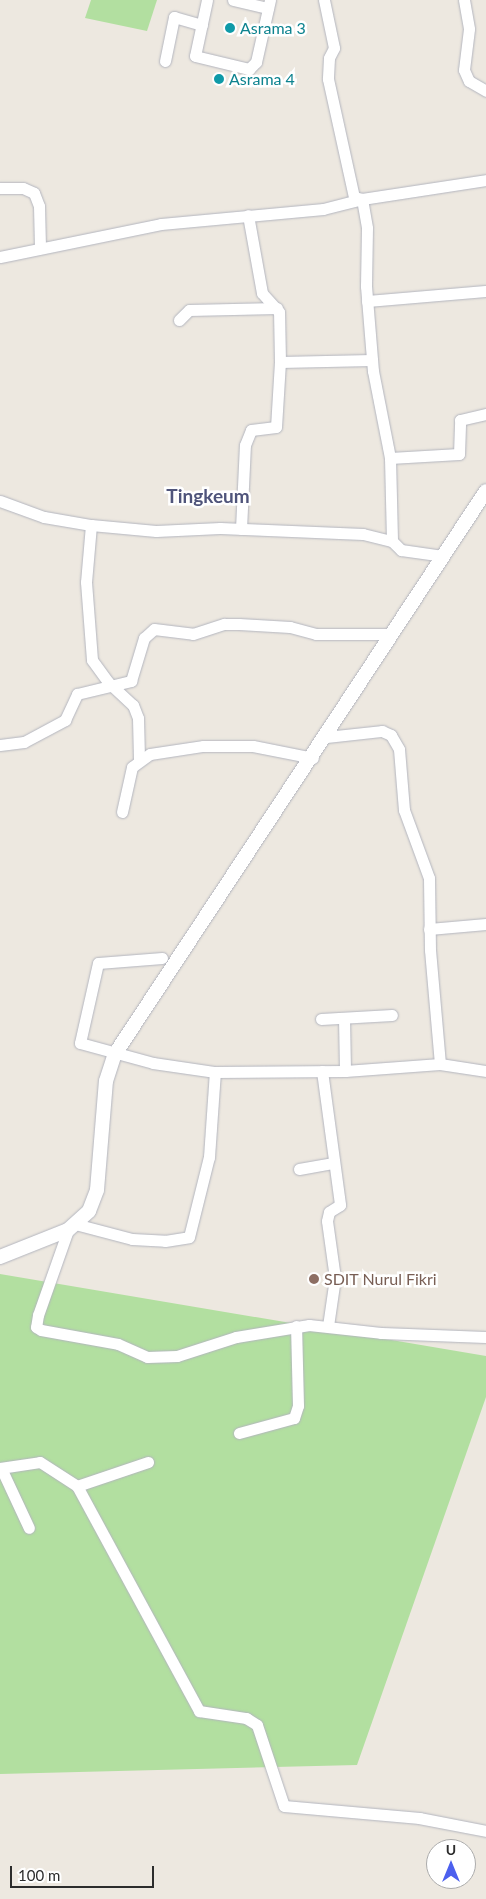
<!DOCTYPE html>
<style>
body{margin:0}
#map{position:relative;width:486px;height:1899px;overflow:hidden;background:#ede8e0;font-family:Lato,sans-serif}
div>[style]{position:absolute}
.green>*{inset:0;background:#b2dfa0}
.roads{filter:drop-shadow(0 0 1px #b3b5be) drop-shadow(0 0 1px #b3b5be)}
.minor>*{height:11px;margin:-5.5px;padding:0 5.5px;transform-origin:5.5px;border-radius:5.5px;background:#fff}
.tertiary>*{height:14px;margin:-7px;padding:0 7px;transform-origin:7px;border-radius:7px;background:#fff}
.dots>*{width:14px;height:14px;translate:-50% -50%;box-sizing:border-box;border:2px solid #fff;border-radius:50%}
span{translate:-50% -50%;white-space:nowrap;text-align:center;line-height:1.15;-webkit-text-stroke:5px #fff;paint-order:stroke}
.culture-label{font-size:16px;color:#0d838f}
.left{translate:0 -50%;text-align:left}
.education-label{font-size:16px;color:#785e54}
.quarter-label{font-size:19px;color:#4f547a;font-weight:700}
.north{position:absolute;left:426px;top:1839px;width:50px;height:50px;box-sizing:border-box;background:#fff;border:1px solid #ababab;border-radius:50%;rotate:0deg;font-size:14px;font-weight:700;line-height:20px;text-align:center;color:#2c2c2c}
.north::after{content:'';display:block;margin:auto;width:18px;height:22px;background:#4c60ee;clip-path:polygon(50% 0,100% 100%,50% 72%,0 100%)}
.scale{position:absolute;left:10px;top:1866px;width:144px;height:22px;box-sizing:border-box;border:2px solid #2c2c2c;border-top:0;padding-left:6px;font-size:15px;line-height:18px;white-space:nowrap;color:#2c2c2c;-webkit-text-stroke:4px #fff;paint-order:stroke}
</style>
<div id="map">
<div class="green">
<div style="clip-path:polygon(91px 0,157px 0,147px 31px,85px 18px)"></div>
<div style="clip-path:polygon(0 1274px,486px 1356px,486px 1397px,357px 1765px,0 1774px)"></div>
</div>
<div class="roads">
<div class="minor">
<div style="left:207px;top:0;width:57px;rotate:102.1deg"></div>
<div style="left:195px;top:56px;width:56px;rotate:13.5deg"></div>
<div style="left:249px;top:69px;width:10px;rotate:-45deg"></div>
<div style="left:256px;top:62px;width:64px;rotate:-77.3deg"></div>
<div style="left:233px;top:0;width:36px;rotate:13deg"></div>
<div style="left:324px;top:0;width:49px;rotate:78.2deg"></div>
<div style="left:334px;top:48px;width:11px;rotate:117deg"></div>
<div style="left:329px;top:58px;width:21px;rotate:93deg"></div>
<div style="left:328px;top:79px;width:121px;rotate:77.6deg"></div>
<div style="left:354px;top:197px;width:8px;rotate:14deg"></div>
<div style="left:362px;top:199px;width:29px;rotate:80deg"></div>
<div style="left:367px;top:228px;width:58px;rotate:91deg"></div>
<div style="left:366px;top:286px;width:85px;rotate:85.3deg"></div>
<div style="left:373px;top:371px;width:89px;rotate:78.9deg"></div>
<div style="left:390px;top:458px;width:83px;rotate:88.6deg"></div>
<div style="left:464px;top:0;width:29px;rotate:80deg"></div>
<div style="left:469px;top:29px;width:41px;rotate:97deg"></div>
<div style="left:464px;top:70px;width:12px;rotate:66deg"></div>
<div style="left:469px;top:81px;width:20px;rotate:30deg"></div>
<div style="left:165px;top:61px;width:45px;rotate:-78.4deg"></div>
<div style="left:174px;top:17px;width:29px;rotate:16deg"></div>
<div style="left:0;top:188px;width:23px"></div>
<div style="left:23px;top:188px;width:12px;rotate:24deg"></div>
<div style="left:34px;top:193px;width:14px;rotate:69deg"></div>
<div style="left:39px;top:206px;width:42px;rotate:88.6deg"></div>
<div style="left:0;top:257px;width:164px;rotate:-11.6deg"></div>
<div style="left:161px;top:224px;width:163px;rotate:-5.3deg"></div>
<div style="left:323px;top:209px;width:40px;rotate:-14.4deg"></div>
<div style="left:362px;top:199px;width:125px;rotate:-8.7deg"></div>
<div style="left:367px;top:301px;width:119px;rotate:-4.8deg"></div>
<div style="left:179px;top:320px;width:14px;rotate:-45deg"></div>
<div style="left:189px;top:310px;width:88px;rotate:-1.3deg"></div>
<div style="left:280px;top:362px;width:92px;rotate:-1.2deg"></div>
<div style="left:390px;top:458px;width:69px;rotate:-3.3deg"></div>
<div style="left:459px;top:454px;width:34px;rotate:-88deg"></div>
<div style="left:460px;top:420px;width:27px;rotate:-13deg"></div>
<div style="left:0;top:501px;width:47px;rotate:20deg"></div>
<div style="left:44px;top:517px;width:48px;rotate:9.7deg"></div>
<div style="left:91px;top:525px;width:65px;rotate:5.3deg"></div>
<div style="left:156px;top:531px;width:64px;rotate:-2.7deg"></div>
<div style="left:220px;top:528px;width:143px;rotate:2.4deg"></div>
<div style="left:363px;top:534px;width:30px;rotate:14deg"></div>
<div style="left:392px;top:541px;width:13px;rotate:45deg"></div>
<div style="left:401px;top:550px;width:42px;rotate:8.1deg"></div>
<div style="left:91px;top:525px;width:57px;rotate:95deg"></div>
<div style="left:86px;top:582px;width:78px;rotate:85.6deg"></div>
<div style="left:92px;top:660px;width:27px;rotate:54deg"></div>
<div style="left:108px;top:682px;width:34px;rotate:43deg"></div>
<div style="left:133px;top:705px;width:14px;rotate:69deg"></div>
<div style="left:138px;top:718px;width:41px;rotate:88.6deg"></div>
<div style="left:241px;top:529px;width:84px;rotate:-87.3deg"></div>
<div style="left:245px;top:445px;width:16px;rotate:-68deg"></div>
<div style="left:251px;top:430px;width:25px;rotate:-7deg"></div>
<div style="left:276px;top:427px;width:65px;rotate:-86.5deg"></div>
<div style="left:280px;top:362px;width:50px;rotate:-91.1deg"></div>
<div style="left:279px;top:312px;width:25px;rotate:-132deg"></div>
<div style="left:262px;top:293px;width:79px;rotate:-100.2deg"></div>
<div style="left:0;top:745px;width:24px;rotate:-7deg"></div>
<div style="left:24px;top:742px;width:47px;rotate:-28.2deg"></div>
<div style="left:65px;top:720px;width:29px;rotate:-65deg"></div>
<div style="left:77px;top:694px;width:56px;rotate:-13.5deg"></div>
<div style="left:131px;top:681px;width:45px;rotate:-73.2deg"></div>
<div style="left:144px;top:638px;width:13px;rotate:-42deg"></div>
<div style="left:154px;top:629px;width:39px;rotate:7deg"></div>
<div style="left:193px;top:634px;width:33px;rotate:-18deg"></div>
<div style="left:224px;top:624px;width:15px"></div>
<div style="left:239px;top:624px;width:51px;rotate:3.4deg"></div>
<div style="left:290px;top:627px;width:27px;rotate:15deg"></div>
<div style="left:316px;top:634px;width:74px"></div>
<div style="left:122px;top:812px;width:46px;rotate:-77.5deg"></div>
<div style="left:132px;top:767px;width:22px;rotate:-36deg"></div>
<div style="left:150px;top:754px;width:54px;rotate:-8.6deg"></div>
<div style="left:203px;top:746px;width:50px"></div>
<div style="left:253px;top:746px;width:61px;rotate:11.3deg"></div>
<div style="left:429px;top:929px;width:57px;rotate:-5deg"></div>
<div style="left:162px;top:958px;width:64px;rotate:175.5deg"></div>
<div style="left:98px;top:963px;width:82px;rotate:102.7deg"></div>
<div style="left:80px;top:1043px;width:76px;rotate:15.3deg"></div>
<div style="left:153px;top:1063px;width:63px;rotate:8.3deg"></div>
<div style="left:215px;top:1072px;width:130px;rotate:-0.4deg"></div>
<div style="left:345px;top:1071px;width:95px;rotate:-4.2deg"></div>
<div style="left:440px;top:1064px;width:114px;rotate:-95deg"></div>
<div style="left:430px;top:950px;width:72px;rotate:-90.8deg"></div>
<div style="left:429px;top:878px;width:72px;rotate:-110.2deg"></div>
<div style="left:404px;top:810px;width:61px;rotate:-94.7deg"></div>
<div style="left:399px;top:749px;width:16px;rotate:-120deg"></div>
<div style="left:391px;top:735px;width:10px;rotate:-156deg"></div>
<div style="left:382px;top:731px;width:55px;rotate:173.8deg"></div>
<div style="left:344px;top:1018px;width:53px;rotate:88.9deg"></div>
<div style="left:321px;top:1019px;width:71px;rotate:-3.2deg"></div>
<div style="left:440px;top:1064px;width:47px;rotate:8.7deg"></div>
<div style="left:322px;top:1071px;width:135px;rotate:82.3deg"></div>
<div style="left:340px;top:1205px;width:13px;rotate:148deg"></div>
<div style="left:329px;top:1212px;width:9px;rotate:103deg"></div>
<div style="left:327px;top:1221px;width:58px;rotate:82deg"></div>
<div style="left:335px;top:1278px;width:49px;rotate:98.3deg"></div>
<div style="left:299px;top:1169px;width:35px;rotate:-10deg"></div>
<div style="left:75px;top:1224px;width:59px;rotate:14.7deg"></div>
<div style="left:132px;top:1239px;width:33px;rotate:3deg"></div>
<div style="left:165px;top:1241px;width:24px;rotate:-9deg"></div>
<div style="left:189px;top:1237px;width:82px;rotate:-76deg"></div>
<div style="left:209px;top:1157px;width:85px;rotate:-86deg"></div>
<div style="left:68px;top:1230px;width:90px;rotate:109.4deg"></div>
<div style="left:38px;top:1315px;width:12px;rotate:99deg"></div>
<div style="left:36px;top:1327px;width:6px;rotate:31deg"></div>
<div style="left:41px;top:1330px;width:78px;rotate:10.3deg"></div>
<div style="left:118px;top:1344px;width:32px;rotate:24deg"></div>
<div style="left:147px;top:1357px;width:30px;rotate:-2deg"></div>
<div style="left:177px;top:1356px;width:62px;rotate:-17.9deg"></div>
<div style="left:236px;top:1337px;width:74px;rotate:-9.3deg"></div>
<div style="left:309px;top:1325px;width:72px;rotate:6.3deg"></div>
<div style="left:381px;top:1333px;width:105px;rotate:2.2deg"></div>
<div style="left:239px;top:1433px;width:57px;rotate:-15.3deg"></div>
<div style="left:294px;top:1418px;width:13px;rotate:-72deg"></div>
<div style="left:298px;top:1406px;width:80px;rotate:-91.4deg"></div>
<div style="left:0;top:1468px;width:40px;rotate:-8.5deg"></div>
<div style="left:40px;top:1462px;width:44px;rotate:33deg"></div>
<div style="left:77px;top:1486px;width:75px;rotate:-18.7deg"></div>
<div style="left:1px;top:1468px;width:66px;rotate:65deg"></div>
<div style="left:77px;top:1486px;width:256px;rotate:61.5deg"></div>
<div style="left:199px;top:1711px;width:48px;rotate:8.5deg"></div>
<div style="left:246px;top:1718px;width:13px;rotate:32deg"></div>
<div style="left:257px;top:1725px;width:85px;rotate:71.6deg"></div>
<div style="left:284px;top:1806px;width:136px;rotate:5.1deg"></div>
<div style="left:419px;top:1818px;width:68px;rotate:11deg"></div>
</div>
<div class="tertiary">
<div style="left:0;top:1257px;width:73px;rotate:-21.7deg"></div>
<div style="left:68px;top:1230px;width:28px;rotate:-42deg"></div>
<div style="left:89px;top:1211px;width:22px;rotate:-69deg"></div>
<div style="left:97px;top:1190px;width:109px;rotate:-85.3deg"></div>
<div style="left:106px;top:1081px;width:28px;rotate:-72deg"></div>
<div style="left:115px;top:1054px;width:674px;rotate:-56.62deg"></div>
</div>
</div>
<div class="dots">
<div style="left:230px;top:28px;background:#0f9aa8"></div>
<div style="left:219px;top:79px;background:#0f9aa8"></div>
<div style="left:314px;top:1279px;background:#8d6e63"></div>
</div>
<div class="culture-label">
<span class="left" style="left:240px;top:28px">Asrama 3</span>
<span class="left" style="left:229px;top:79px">Asrama 4</span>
</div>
<div class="education-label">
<span class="left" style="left:324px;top:1279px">SDIT Nurul Fikri</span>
</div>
<div class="quarter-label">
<span style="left:208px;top:496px">Tingkeum</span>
</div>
<div class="north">U</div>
<div class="scale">100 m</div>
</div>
